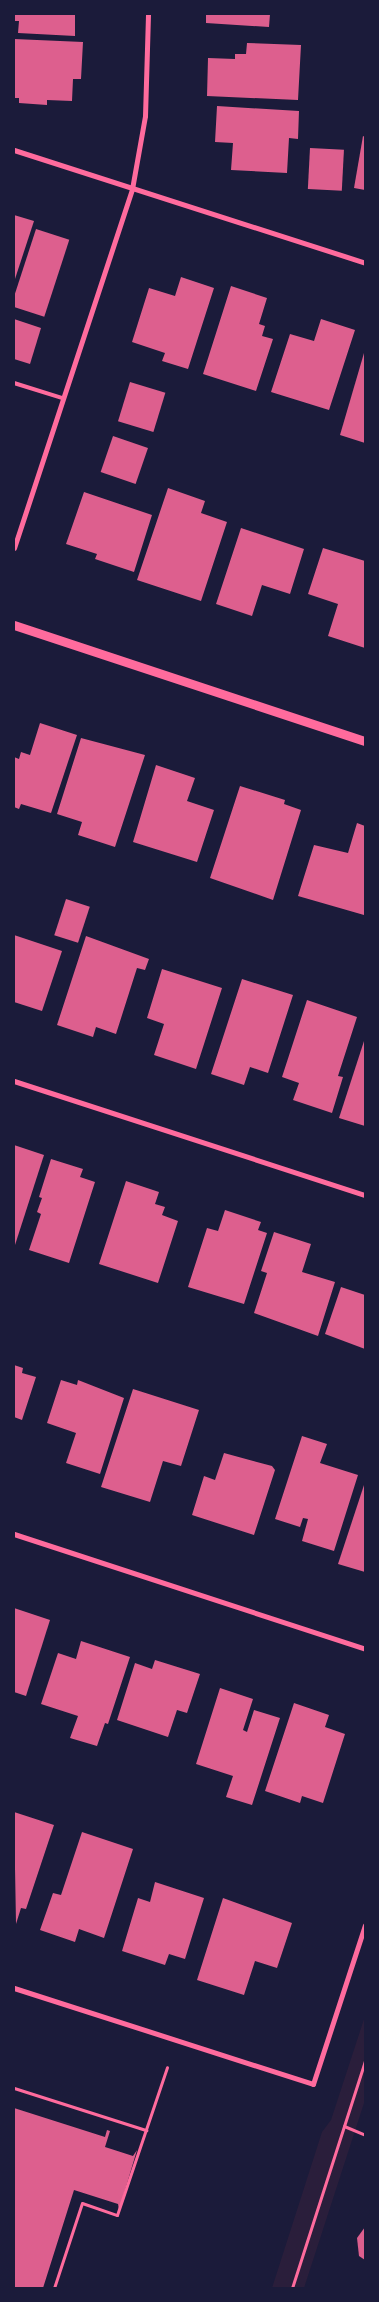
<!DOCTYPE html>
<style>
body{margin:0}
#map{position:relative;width:379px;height:2302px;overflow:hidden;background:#1b1b3a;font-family:"Archivo Narrow",sans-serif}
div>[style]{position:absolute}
.green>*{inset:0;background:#2a1e3b}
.building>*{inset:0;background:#dd5f8e;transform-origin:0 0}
.path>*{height:3px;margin:-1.5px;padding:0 1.5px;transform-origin:1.5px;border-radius:1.5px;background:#ff6b9d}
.service>*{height:4px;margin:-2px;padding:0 2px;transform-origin:2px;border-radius:2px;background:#ff6b9d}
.minor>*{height:5px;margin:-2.5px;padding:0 2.5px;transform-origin:2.5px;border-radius:2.5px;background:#ff6b9d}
.tertiary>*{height:9px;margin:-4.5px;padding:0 4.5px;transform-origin:4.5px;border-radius:4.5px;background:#ff6b9d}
span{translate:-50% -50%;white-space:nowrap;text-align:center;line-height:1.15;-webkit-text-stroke:5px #1b1b3a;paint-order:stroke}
.frame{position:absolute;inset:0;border:15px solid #1b1b3a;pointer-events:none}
</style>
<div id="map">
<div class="green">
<div style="clip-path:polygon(365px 2016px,365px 2100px,304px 2288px,272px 2288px,322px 2132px,331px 2120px)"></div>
</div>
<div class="building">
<div style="clip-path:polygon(14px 14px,75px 14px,75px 36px,18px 33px,19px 21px,14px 21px)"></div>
<div style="clip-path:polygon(206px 14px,270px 14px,269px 27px,206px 23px)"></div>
<div style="clip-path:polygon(14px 39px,83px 42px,81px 79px,73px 79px,72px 101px,47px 100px,47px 105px,19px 103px,19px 98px,14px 98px)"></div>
<div style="clip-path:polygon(247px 43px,301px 45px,298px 100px,207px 96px,208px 58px,235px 59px,235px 54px,246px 54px)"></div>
<div style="clip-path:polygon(217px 106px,299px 111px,298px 139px,289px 138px,287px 173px,231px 170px,233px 143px,215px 142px)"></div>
<div style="clip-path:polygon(363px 136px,365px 137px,365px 190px,354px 188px)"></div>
<div style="left:310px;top:148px;width:34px;height:41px;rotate:3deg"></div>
<div style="clip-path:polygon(14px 215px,34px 221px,14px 282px)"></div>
<div style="left:36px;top:229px;width:35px;height:81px;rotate:18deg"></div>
<div style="clip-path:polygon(181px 277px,214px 288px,188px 369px,162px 361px,165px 353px,132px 342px,149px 288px,175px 296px)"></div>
<div style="clip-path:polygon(231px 286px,267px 298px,259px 324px,265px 326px,262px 336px,273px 339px,256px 391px,203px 374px)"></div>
<div style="clip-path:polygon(14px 319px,41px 328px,30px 364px,14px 359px)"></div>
<div style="clip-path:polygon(321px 319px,355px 330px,329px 410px,271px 392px,290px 334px,314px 341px)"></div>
<div style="clip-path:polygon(364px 353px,365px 354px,365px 443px,340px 435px)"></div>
<div style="left:130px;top:382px;width:37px;height:41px;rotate:17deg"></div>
<div style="left:113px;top:436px;width:37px;height:38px;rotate:19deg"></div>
<div style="clip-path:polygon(168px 488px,205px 501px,201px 513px,227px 522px,201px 601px,137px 580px)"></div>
<div style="clip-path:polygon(84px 492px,152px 515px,134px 572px,95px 559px,97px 554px,66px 544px)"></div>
<div style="clip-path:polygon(241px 528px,304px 549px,290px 594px,262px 585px,252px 616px,216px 604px)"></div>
<div style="clip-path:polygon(323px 548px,365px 561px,365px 648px,328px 636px,338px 604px,308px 594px)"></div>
<div style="clip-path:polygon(40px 723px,77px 735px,51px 813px,21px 804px,19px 809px,14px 807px,14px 757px,19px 759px,21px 752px,30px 755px)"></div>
<div style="clip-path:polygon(81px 738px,145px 755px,115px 847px,78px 835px,82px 822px,57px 814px)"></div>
<div style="clip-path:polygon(156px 765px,195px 778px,187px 801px,214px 810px,197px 862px,133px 842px)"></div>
<div style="clip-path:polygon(240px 786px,285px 800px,284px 804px,301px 810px,273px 900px,210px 878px)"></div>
<div style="clip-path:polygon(357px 823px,365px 826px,364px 915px,298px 896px,314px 845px,348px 853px)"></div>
<div style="left:66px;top:899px;width:25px;height:38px;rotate:18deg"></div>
<div style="clip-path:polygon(14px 935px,62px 951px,42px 1011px,14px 1002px)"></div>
<div style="clip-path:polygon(86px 936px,149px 959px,145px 970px,137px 968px,116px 1034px,96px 1027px,93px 1037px,57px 1025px)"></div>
<div style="clip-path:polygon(162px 969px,222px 988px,196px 1069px,154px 1055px,164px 1024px,147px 1018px)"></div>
<div style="clip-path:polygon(242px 979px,293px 995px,268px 1073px,250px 1067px,244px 1085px,211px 1074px)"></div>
<div style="clip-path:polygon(307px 1000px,357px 1017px,338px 1076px,343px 1077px,332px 1113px,293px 1100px,299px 1083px,282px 1077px)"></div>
<div style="clip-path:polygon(365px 1038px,365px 1126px,339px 1118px)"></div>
<div style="clip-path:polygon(14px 1145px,44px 1155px,15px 1245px,14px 1245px)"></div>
<div style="clip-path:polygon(51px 1159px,83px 1169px,80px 1177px,95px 1182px,69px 1263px,29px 1250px,41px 1214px,37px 1212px,42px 1198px,39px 1197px)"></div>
<div style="clip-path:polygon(126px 1181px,159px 1192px,155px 1204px,165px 1207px,162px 1215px,178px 1221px,158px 1283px,99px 1264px)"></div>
<div style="clip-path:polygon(225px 1210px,261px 1222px,258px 1230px,267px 1233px,244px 1304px,188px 1287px,207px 1228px,218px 1231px)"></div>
<div style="clip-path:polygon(274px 1232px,311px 1244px,302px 1272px,335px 1282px,318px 1336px,254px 1313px,267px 1273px,261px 1271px)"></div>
<div style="clip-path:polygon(341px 1287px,365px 1295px,365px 1349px,325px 1334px)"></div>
<div style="clip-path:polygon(14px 1365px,23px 1368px,22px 1373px,36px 1377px,22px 1420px,14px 1417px)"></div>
<div style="clip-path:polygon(61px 1380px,77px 1385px,78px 1380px,124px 1398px,100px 1474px,66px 1463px,76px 1433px,47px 1423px)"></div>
<div style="clip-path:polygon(133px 1389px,199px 1410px,181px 1466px,163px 1461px,150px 1502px,101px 1487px)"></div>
<div style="clip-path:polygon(302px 1436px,327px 1444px,320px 1463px,358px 1475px,334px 1551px,302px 1541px,308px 1519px,303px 1518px,300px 1527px,275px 1519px)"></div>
<div style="clip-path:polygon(224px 1453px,272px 1466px,275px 1470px,254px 1535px,192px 1515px,204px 1476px,215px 1480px)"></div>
<div style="clip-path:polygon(365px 1482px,365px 1572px,338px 1564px)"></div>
<div style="clip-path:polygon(14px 1608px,50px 1620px,26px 1696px,14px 1692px)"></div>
<div style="clip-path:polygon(81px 1641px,130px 1657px,108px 1724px,105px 1723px,97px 1746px,70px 1738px,78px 1716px,41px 1704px,58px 1653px,76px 1659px)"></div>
<div style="clip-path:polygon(155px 1660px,200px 1674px,187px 1713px,177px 1710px,168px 1737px,117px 1720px,135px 1663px,152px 1669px)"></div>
<div style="clip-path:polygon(220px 1688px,253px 1699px,243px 1730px,247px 1732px,254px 1710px,280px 1718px,252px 1805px,226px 1797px,233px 1776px,196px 1764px)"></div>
<div style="clip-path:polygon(294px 1703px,329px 1715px,325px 1727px,345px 1734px,323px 1803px,302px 1796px,300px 1803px,265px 1791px)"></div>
<div style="clip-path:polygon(14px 1812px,54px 1825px,26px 1909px,21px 1908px,16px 1924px)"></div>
<div style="clip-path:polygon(82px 1832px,133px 1849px,104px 1938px,79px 1929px,75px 1942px,40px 1930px,53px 1893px,61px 1895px)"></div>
<div style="clip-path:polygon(155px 1882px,204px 1898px,185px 1959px,169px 1954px,165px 1965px,122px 1951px,138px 1898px,150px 1902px)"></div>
<div style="clip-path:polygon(223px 1898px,292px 1923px,277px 1968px,255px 1961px,244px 1995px,197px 1980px)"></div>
<div style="clip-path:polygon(14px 2108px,105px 2137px,107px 2130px,110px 2131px,105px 2147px,133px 2156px,137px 2150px,119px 2210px,118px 2204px,74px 2190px,43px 2288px,14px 2288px)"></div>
<div style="clip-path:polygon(365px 2227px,365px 2260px,359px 2256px,357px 2238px)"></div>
</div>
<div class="path">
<div style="left:14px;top:2088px;width:139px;rotate:17.7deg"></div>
<div style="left:344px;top:2126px;width:23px;rotate:23deg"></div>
<div style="left:54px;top:2288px;width:89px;rotate:-71.8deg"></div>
<div style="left:82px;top:2203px;width:37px;rotate:19deg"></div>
<div style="left:117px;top:2215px;width:156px;rotate:-71.3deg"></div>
<div style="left:292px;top:2288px;width:239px;rotate:-72.2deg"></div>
</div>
<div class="service">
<div style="left:14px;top:383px;width:50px;rotate:17.4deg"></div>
</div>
<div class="minor">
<div style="left:14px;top:150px;width:369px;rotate:17.8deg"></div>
<div style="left:14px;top:548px;width:378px;rotate:-71.8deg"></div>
<div style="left:132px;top:189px;width:74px;rotate:-79.9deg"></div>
<div style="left:145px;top:116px;width:102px;rotate:-88.3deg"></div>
<div style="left:14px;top:1081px;width:369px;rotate:18deg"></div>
<div style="left:14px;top:1534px;width:369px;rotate:18.1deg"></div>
<div style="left:14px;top:1988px;width:314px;rotate:17.8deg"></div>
<div style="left:313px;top:2084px;width:167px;rotate:-71.9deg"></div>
</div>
<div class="tertiary">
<div style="left:14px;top:625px;width:370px;rotate:18.3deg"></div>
</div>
<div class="frame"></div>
</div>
